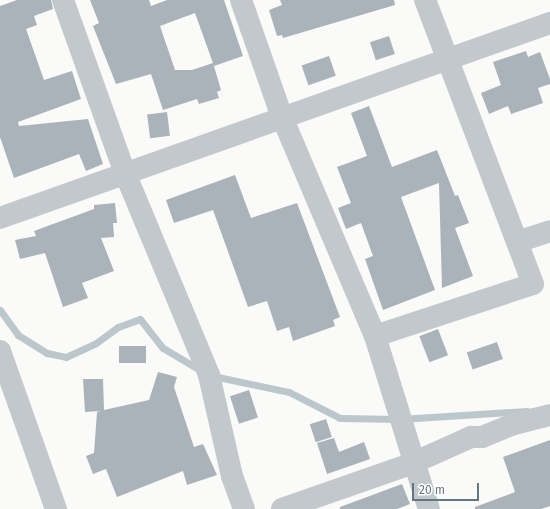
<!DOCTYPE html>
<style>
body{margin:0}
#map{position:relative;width:550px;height:509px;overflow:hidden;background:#fafaf8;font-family:"Fira Sans",sans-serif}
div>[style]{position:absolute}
.stream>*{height:7px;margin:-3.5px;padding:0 3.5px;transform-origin:3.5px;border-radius:3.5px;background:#bbc7cb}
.building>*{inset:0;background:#aab3b9;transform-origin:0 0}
.street>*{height:22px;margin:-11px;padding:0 11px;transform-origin:11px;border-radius:11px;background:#c3c8cc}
span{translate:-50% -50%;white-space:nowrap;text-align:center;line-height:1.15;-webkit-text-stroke:4px #fff;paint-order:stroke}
.scale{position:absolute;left:412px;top:483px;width:67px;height:18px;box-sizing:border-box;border:2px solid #657683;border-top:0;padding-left:5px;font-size:12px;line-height:14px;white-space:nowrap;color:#657683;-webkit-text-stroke:3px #fff;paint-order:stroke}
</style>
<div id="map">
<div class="stream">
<div style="left:0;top:310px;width:31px;rotate:54deg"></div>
<div style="left:18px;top:335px;width:34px;rotate:32deg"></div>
<div style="left:47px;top:353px;width:19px;rotate:12deg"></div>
<div style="left:66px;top:357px;width:33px;rotate:-25deg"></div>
<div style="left:96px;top:343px;width:27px;rotate:-36deg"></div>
<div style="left:118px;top:327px;width:23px;rotate:-20deg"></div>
<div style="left:140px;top:319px;width:37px;rotate:52deg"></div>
<div style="left:163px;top:348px;width:43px;rotate:30.7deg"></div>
<div style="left:213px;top:376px;width:78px;rotate:11.9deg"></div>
<div style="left:289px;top:392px;width:57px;rotate:27deg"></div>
<div style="left:340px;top:418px;width:60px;rotate:1deg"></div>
<div style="left:400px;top:419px;width:127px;rotate:-3.6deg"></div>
</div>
<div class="building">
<div style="clip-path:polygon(17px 0,51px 0,53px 9px,34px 16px,37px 25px,26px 29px,44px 80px,72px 71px,81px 99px,18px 122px,19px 126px,88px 119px,103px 164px,86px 171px,79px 154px,14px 178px,0 137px,0 6px)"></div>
<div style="clip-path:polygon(90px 0,149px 0,151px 6px,167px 0,224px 0,243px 56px,214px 66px,195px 13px,160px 26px,175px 70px,192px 70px,213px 63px,221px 90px,217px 92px,219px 98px,199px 104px,197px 99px,163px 110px,151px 74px,116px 84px,93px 26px,99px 23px)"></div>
<div style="clip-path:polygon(280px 0,394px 0,395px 5px,283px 38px,282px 35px,277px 36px,269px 10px,282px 5px)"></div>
<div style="left:389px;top:36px;width:19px;height:20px;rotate:72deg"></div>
<div style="clip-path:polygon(526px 51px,528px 57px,540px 52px,550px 79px,550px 84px,538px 88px,543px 103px,511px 114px,508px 106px,489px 114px,481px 93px,501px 85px,493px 62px)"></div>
<div style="left:329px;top:56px;width:21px;height:29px;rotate:71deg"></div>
<div style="clip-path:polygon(369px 106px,392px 167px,437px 150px,455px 196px,458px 195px,469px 223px,455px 228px,473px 276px,442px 288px,439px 183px,401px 197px,435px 290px,383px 310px,365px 259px,373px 256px,361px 223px,346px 229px,338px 208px,351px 203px,337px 167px,367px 156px,351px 113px)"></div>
<div style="left:167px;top:112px;width:24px;height:20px;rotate:83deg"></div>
<div style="clip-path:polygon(235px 175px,251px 218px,297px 203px,340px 317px,333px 320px,335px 326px,293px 341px,289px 327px,277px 331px,267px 301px,248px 307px,213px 210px,174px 223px,166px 200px)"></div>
<div style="clip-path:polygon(115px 203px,117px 223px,113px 223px,114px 237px,101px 238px,114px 271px,82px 283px,88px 298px,63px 307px,45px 253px,20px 259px,15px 240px,36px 236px,34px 231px,94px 209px,94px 205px)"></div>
<div style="left:438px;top:329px;width:28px;height:20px;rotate:69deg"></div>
<div style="left:497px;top:342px;width:18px;height:32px;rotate:71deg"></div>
<div style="left:119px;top:346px;width:27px;height:17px"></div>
<div style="clip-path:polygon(158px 372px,177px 377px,174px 387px,194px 447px,203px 444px,217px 475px,187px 485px,183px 471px,117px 497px,106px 469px,93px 474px,86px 456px,94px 453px,97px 412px,100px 411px,85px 412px,83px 379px,103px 379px,104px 410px,149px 400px)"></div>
<div style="left:249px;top:390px;width:29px;height:20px;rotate:72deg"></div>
<div style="left:326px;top:419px;width:19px;height:17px;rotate:72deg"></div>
<div style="clip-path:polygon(334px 438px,339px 452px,364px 442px,370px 459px,327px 474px,317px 443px)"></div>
<div style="clip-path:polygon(550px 440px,550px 506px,541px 509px,475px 509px,475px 507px,515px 492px,503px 457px)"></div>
<div style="clip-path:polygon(402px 484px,410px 504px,397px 509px,340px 509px,340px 507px)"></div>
</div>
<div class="street">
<div style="left:63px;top:0;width:184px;rotate:70.3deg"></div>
<div style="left:125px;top:173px;width:219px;rotate:67.4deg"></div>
<div style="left:209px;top:375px;width:104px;rotate:77.2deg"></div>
<div style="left:232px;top:476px;width:35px;rotate:70deg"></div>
<div style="left:241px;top:0;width:124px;rotate:70.7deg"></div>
<div style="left:282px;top:117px;width:238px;rotate:67deg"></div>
<div style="left:375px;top:336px;width:181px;rotate:72.7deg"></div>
<div style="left:0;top:218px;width:584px;rotate:-19.52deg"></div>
<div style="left:517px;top:242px;width:35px;rotate:-18deg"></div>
<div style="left:375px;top:336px;width:166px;rotate:-18.2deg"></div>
<div style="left:533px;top:284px;width:304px;rotate:-110.8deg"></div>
<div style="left:0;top:351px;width:168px;rotate:70.5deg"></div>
<div style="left:282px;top:509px;width:139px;rotate:-19.3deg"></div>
<div style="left:413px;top:463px;width:64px;rotate:-24.1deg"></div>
<div style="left:471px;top:437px;width:11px"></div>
<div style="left:482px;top:437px;width:35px;rotate:-22deg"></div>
<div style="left:514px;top:424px;width:37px;rotate:-14deg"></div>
</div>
<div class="scale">20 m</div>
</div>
